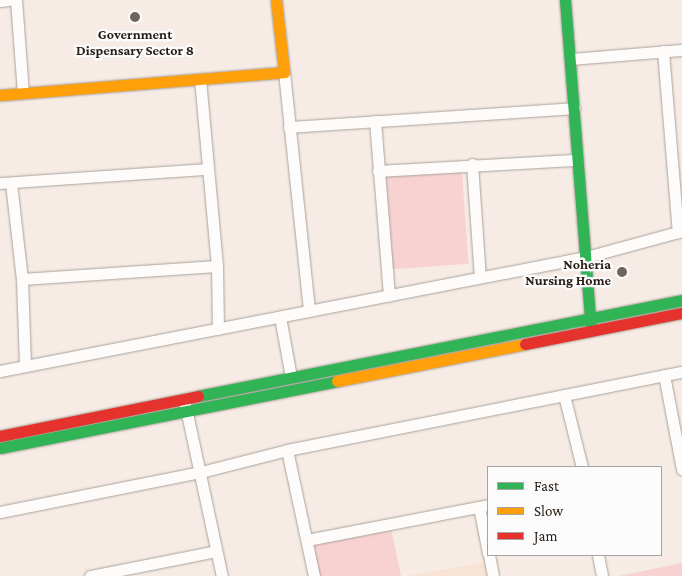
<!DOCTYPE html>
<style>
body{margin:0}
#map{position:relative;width:682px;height:576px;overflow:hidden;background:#f6ece5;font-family:"Crimson Pro",serif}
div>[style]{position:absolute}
.built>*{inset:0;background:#f9e4d4}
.green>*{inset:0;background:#f7d2d1;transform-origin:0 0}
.roads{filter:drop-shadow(0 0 1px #aaa199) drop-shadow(0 0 1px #aaa199)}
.street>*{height:11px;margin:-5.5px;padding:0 5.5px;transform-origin:5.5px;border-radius:5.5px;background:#fefcfb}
.fast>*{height:11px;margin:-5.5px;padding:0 5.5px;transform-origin:5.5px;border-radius:5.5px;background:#30b455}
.slow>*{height:11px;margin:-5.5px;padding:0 5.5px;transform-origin:5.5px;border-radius:5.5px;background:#ff9f0a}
.jam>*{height:11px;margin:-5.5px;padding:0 5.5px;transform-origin:5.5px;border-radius:5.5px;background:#e5322d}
.dots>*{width:14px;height:14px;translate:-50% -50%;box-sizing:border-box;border:2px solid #fcfcfc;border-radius:50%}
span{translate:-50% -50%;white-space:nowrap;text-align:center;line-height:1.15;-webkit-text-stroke:4.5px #fcfcfc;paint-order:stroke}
.poi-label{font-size:14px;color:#281d15;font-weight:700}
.right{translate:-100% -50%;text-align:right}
.legend{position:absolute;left:487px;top:466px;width:175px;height:90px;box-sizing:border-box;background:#fcfcfc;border:1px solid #a7a3a0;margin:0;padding:6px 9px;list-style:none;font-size:15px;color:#281d15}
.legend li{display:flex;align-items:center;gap:10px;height:25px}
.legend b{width:25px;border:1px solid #a7a3a0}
</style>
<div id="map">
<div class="built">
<div style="clip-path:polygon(485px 562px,488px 576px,407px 576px)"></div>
</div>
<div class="green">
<div style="left:462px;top:171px;width:93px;height:77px;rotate:86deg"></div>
<div style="clip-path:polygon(390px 524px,401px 576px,319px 576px,312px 541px)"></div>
<div style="clip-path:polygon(682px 563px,682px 576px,619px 576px)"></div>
</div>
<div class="roads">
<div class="street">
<div style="left:16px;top:0;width:93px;rotate:85.7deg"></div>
<div style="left:0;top:1px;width:8px;rotate:-7deg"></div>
<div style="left:663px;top:51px;width:182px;rotate:85.3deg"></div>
<div style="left:570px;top:59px;width:112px;rotate:-4.6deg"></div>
<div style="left:284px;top:72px;width:240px;rotate:84deg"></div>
<div style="left:200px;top:79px;width:188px;rotate:84.8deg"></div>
<div style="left:217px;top:266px;width:63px;rotate:89.1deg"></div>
<div style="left:375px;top:121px;width:175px;rotate:85.4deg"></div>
<div style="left:289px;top:127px;width:286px;rotate:-3.8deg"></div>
<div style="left:472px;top:164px;width:113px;rotate:86deg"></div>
<div style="left:378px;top:171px;width:199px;rotate:-3.2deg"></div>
<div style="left:0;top:183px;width:206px;rotate:-3.9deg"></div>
<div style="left:11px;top:183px;width:97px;rotate:83.5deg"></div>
<div style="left:22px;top:279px;width:87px;rotate:88deg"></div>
<div style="left:22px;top:279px;width:195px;rotate:-3.8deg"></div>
<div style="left:280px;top:317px;width:61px;rotate:79.6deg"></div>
<div style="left:0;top:371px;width:597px;rotate:-11.01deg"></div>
<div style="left:586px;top:257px;width:99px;rotate:-15.2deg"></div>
<div style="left:664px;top:375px;width:96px;rotate:79.2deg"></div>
<div style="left:564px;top:395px;width:74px;rotate:76deg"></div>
<div style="left:185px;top:404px;width:176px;rotate:77.9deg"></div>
<div style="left:287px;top:450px;width:129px;rotate:77.9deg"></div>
<div style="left:479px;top:507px;width:47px;rotate:78.9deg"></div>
<div style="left:0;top:512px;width:205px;rotate:-11.3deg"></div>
<div style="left:201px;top:472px;width:89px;rotate:-14.3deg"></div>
<div style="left:287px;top:450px;width:403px;rotate:-11.2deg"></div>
<div style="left:307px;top:540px;width:184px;rotate:-10.9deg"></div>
<div style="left:489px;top:555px;width:21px;rotate:79deg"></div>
<div style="left:598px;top:555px;width:21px;rotate:79deg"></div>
<div style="left:90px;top:576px;width:128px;rotate:-11.2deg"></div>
</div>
<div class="fast">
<div style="left:565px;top:0;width:330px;rotate:85.5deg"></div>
<div style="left:198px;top:396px;width:493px;rotate:-11.2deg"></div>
<div style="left:0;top:448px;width:344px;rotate:-11.2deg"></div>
</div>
<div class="slow">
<div style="left:0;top:95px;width:285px;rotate:-4.6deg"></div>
<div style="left:284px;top:72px;width:72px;rotate:-96.3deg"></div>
<div style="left:337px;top:381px;width:192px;rotate:-11.1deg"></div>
</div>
<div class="jam">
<div style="left:525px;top:344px;width:160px;rotate:-11.2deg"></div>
<div style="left:0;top:436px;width:202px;rotate:-11.4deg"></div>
</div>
</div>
<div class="dots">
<div style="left:135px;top:17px;background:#70655e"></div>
<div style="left:622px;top:272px;background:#70655e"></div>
</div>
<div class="poi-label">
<span style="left:135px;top:42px">Government<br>Dispensary Sector 8</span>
<span class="right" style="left:611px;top:272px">Noheria<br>Nursing Home</span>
</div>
<ul class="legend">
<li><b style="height:6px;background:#30b455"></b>Fast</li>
<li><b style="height:6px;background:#ff9f0a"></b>Slow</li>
<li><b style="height:6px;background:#e5322d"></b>Jam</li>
</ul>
</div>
